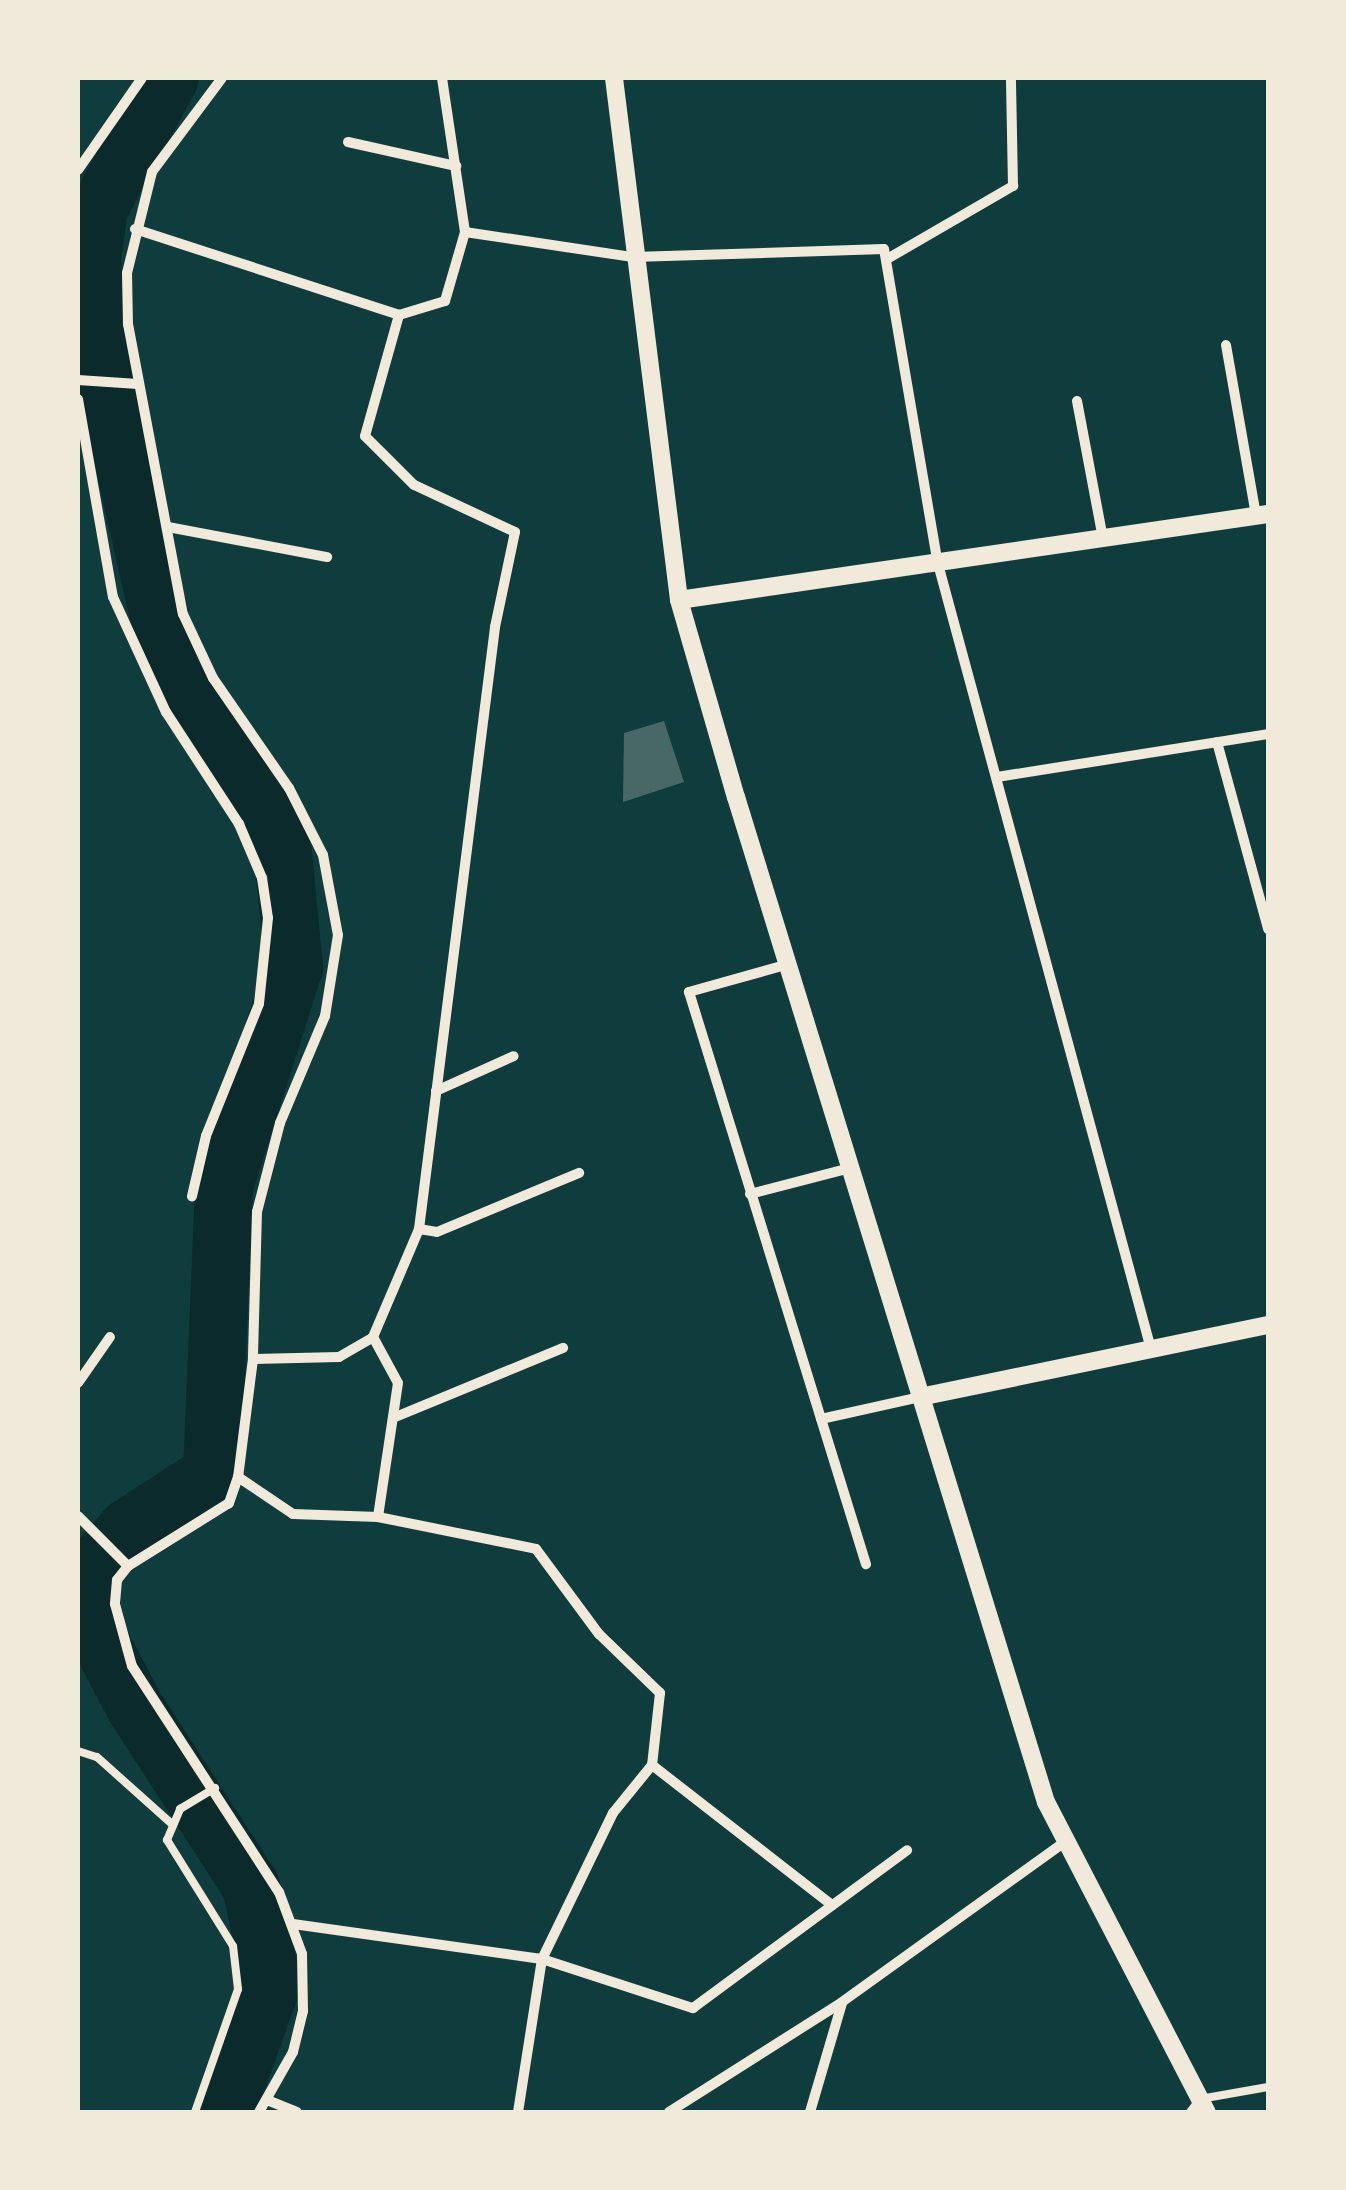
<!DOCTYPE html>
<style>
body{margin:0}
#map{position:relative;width:1346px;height:2190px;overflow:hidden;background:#0f3d3e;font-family:"Space Grotesk",sans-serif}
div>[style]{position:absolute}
.river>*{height:58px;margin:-29px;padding:0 29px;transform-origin:29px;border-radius:29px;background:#0a2a2b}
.building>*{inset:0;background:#486865}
.service>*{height:8px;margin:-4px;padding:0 4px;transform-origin:4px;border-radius:4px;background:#f1e9da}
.minor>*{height:10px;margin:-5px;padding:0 5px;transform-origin:5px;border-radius:5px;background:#f1e9da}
.tertiary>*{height:18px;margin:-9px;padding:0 9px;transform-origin:9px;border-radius:9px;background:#f1e9da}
span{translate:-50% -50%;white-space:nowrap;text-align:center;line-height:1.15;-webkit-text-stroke:10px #f1e9da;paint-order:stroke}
.frame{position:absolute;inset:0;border:80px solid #f1e9da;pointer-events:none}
</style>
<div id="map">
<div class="river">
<div style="left:170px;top:78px;width:149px;rotate:118.5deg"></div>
<div style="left:99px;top:209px;width:49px;rotate:98.3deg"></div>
<div style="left:92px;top:257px;width:87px;rotate:86.7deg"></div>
<div style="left:97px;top:344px;width:316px;rotate:77.2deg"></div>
<div style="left:167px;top:652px;width:223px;rotate:58.9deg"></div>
<div style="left:282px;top:843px;width:125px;rotate:84.5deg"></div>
<div style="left:294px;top:967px;width:231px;rotate:107.7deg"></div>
<div style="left:224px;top:1187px;width:286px;rotate:92.4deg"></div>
<div style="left:212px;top:1473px;width:101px;rotate:147.1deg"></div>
<div style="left:127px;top:1528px;width:65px;rotate:130.6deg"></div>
<div style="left:85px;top:1577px;width:64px;rotate:77.3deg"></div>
<div style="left:99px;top:1639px;width:77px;rotate:62.1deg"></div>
<div style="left:135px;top:1707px;width:213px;rotate:57.1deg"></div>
<div style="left:251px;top:1886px;width:100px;rotate:77.9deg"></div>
<div style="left:272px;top:1984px;width:136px;rotate:109.8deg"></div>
</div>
<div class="building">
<div style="clip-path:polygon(664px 721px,684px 782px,623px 802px,624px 733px)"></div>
</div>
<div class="service">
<div style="left:78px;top:1751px;width:20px;rotate:18deg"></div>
<div style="left:97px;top:1757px;width:102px;rotate:41.8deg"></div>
<div style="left:195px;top:2112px;width:130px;rotate:-70.7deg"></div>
<div style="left:238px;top:1989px;width:43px;rotate:-96.6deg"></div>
<div style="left:233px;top:1946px;width:125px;rotate:-121.9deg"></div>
<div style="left:167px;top:1840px;width:34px;rotate:-67deg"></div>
<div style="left:180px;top:1809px;width:41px;rotate:-31deg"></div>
<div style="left:1190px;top:2112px;width:16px;rotate:-52deg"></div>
<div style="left:1200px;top:2099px;width:69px;rotate:-10deg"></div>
</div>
<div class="minor">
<div style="left:222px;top:78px;width:117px;rotate:126.7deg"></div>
<div style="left:152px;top:172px;width:104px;rotate:103.9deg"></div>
<div style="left:127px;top:273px;width:51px;rotate:88.9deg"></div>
<div style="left:128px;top:324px;width:295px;rotate:79.3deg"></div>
<div style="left:183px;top:614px;width:71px;rotate:64.9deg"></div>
<div style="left:213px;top:678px;width:134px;rotate:55.4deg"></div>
<div style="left:289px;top:788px;width:75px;rotate:63.1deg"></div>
<div style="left:323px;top:855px;width:81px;rotate:79.4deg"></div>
<div style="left:338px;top:935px;width:82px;rotate:99.1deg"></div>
<div style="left:325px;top:1016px;width:116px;rotate:112.8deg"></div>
<div style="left:280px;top:1123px;width:92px;rotate:104.5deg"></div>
<div style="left:257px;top:1212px;width:147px;rotate:91.6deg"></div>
<div style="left:253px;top:1359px;width:119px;rotate:97.2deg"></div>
<div style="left:238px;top:1477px;width:28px;rotate:109deg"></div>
<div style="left:229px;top:1503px;width:119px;rotate:148deg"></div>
<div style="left:128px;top:1566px;width:18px;rotate:128deg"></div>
<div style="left:117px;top:1580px;width:24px;rotate:95deg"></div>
<div style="left:115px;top:1604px;width:64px;rotate:74.7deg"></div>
<div style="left:132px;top:1666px;width:270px;rotate:57deg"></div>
<div style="left:279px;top:1892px;width:66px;rotate:69.6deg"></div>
<div style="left:302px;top:1954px;width:57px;rotate:89deg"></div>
<div style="left:303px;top:2011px;width:42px;rotate:103.7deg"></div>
<div style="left:293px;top:2052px;width:69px;rotate:119.5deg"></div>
<div style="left:442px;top:78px;width:156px;rotate:81.5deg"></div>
<div style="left:465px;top:232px;width:170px;rotate:8.5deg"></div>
<div style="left:633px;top:257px;width:251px;rotate:-1.8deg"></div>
<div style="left:884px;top:249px;width:320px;rotate:80.3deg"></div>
<div style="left:938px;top:564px;width:813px;rotate:74.82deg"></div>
<div style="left:348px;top:142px;width:111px;rotate:12.5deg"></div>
<div style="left:78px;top:170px;width:112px;rotate:-55.2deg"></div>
<div style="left:135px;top:229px;width:278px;rotate:18deg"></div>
<div style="left:399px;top:315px;width:48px;rotate:-16.9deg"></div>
<div style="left:445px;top:301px;width:72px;rotate:-73.8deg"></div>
<div style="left:887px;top:259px;width:146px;rotate:-30.1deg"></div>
<div style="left:1013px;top:186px;width:108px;rotate:-91.1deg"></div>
<div style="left:1226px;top:345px;width:174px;rotate:80deg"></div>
<div style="left:78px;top:380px;width:60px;rotate:3.8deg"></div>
<div style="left:78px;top:399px;width:201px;rotate:80deg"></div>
<div style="left:113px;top:597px;width:127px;rotate:65.3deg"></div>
<div style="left:166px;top:712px;width:134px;rotate:56.9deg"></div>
<div style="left:239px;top:824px;width:59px;rotate:66.9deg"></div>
<div style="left:262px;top:878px;width:40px;rotate:81.5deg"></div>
<div style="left:268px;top:918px;width:86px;rotate:96deg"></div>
<div style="left:259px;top:1004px;width:142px;rotate:111.9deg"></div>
<div style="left:206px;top:1136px;width:62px;rotate:103.1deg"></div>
<div style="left:1077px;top:401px;width:140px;rotate:79.3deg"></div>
<div style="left:168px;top:527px;width:162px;rotate:10.7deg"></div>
<div style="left:1217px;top:742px;width:194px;rotate:74.7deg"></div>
<div style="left:997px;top:777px;width:274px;rotate:-9deg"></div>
<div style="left:789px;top:964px;width:104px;rotate:164.4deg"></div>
<div style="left:689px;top:992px;width:599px;rotate:72.81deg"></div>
<div style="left:436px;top:1091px;width:85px;rotate:-24.2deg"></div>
<div style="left:750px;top:1194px;width:103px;rotate:-14.6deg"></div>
<div style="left:419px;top:1229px;width:18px;rotate:9deg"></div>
<div style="left:437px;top:1232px;width:154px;rotate:-22.6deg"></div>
<div style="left:373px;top:1337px;width:52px;rotate:61.5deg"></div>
<div style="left:398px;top:1383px;width:135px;rotate:98.5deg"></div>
<div style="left:253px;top:1359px;width:86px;rotate:-1.3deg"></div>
<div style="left:339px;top:1357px;width:39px;rotate:-30deg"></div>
<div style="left:373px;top:1337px;width:117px;rotate:-66.9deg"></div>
<div style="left:419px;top:1229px;width:607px;rotate:-82.8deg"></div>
<div style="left:495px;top:627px;width:97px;rotate:-78.1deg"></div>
<div style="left:515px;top:532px;width:111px;rotate:-155deg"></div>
<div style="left:414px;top:485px;width:69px;rotate:-135deg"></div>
<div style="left:365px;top:436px;width:126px;rotate:-74.3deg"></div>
<div style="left:78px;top:1383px;width:56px;rotate:-55.2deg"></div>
<div style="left:393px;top:1418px;width:184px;rotate:-22.4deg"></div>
<div style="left:821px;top:1419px;width:101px;rotate:-12.5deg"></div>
<div style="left:238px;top:1477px;width:66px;rotate:33.9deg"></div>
<div style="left:293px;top:1514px;width:85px;rotate:2deg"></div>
<div style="left:378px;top:1517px;width:161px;rotate:11.4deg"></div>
<div style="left:536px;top:1549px;width:106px;rotate:53.5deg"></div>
<div style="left:599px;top:1634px;width:85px;rotate:44deg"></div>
<div style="left:660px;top:1693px;width:72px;rotate:96.3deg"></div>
<div style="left:652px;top:1765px;width:62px;rotate:129.1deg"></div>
<div style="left:613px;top:1813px;width:162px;rotate:115.9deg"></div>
<div style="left:542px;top:1959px;width:155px;rotate:98.9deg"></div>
<div style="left:78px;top:1516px;width:71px;rotate:45deg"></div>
<div style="left:652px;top:1765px;width:228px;rotate:37.9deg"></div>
<div style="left:293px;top:1924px;width:251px;rotate:8deg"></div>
<div style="left:542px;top:1959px;width:159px;rotate:18deg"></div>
<div style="left:693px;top:2008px;width:266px;rotate:-36.4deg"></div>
<div style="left:267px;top:2100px;width:32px;rotate:22deg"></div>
<div style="left:669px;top:2112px;width:205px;rotate:-32.4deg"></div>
<div style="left:842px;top:2002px;width:274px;rotate:-35.7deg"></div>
<div style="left:810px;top:2112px;width:114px;rotate:-73.6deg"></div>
</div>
<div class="tertiary">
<div style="left:614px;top:78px;width:526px;rotate:82.9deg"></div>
<div style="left:679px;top:600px;width:205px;rotate:73.9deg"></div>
<div style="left:736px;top:797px;width:1052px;rotate:72.86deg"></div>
<div style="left:1046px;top:1802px;width:349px;rotate:62.6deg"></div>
<div style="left:679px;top:600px;width:595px;rotate:-8.31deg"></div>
<div style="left:920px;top:1397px;width:355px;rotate:-11.7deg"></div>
</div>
<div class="frame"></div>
</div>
